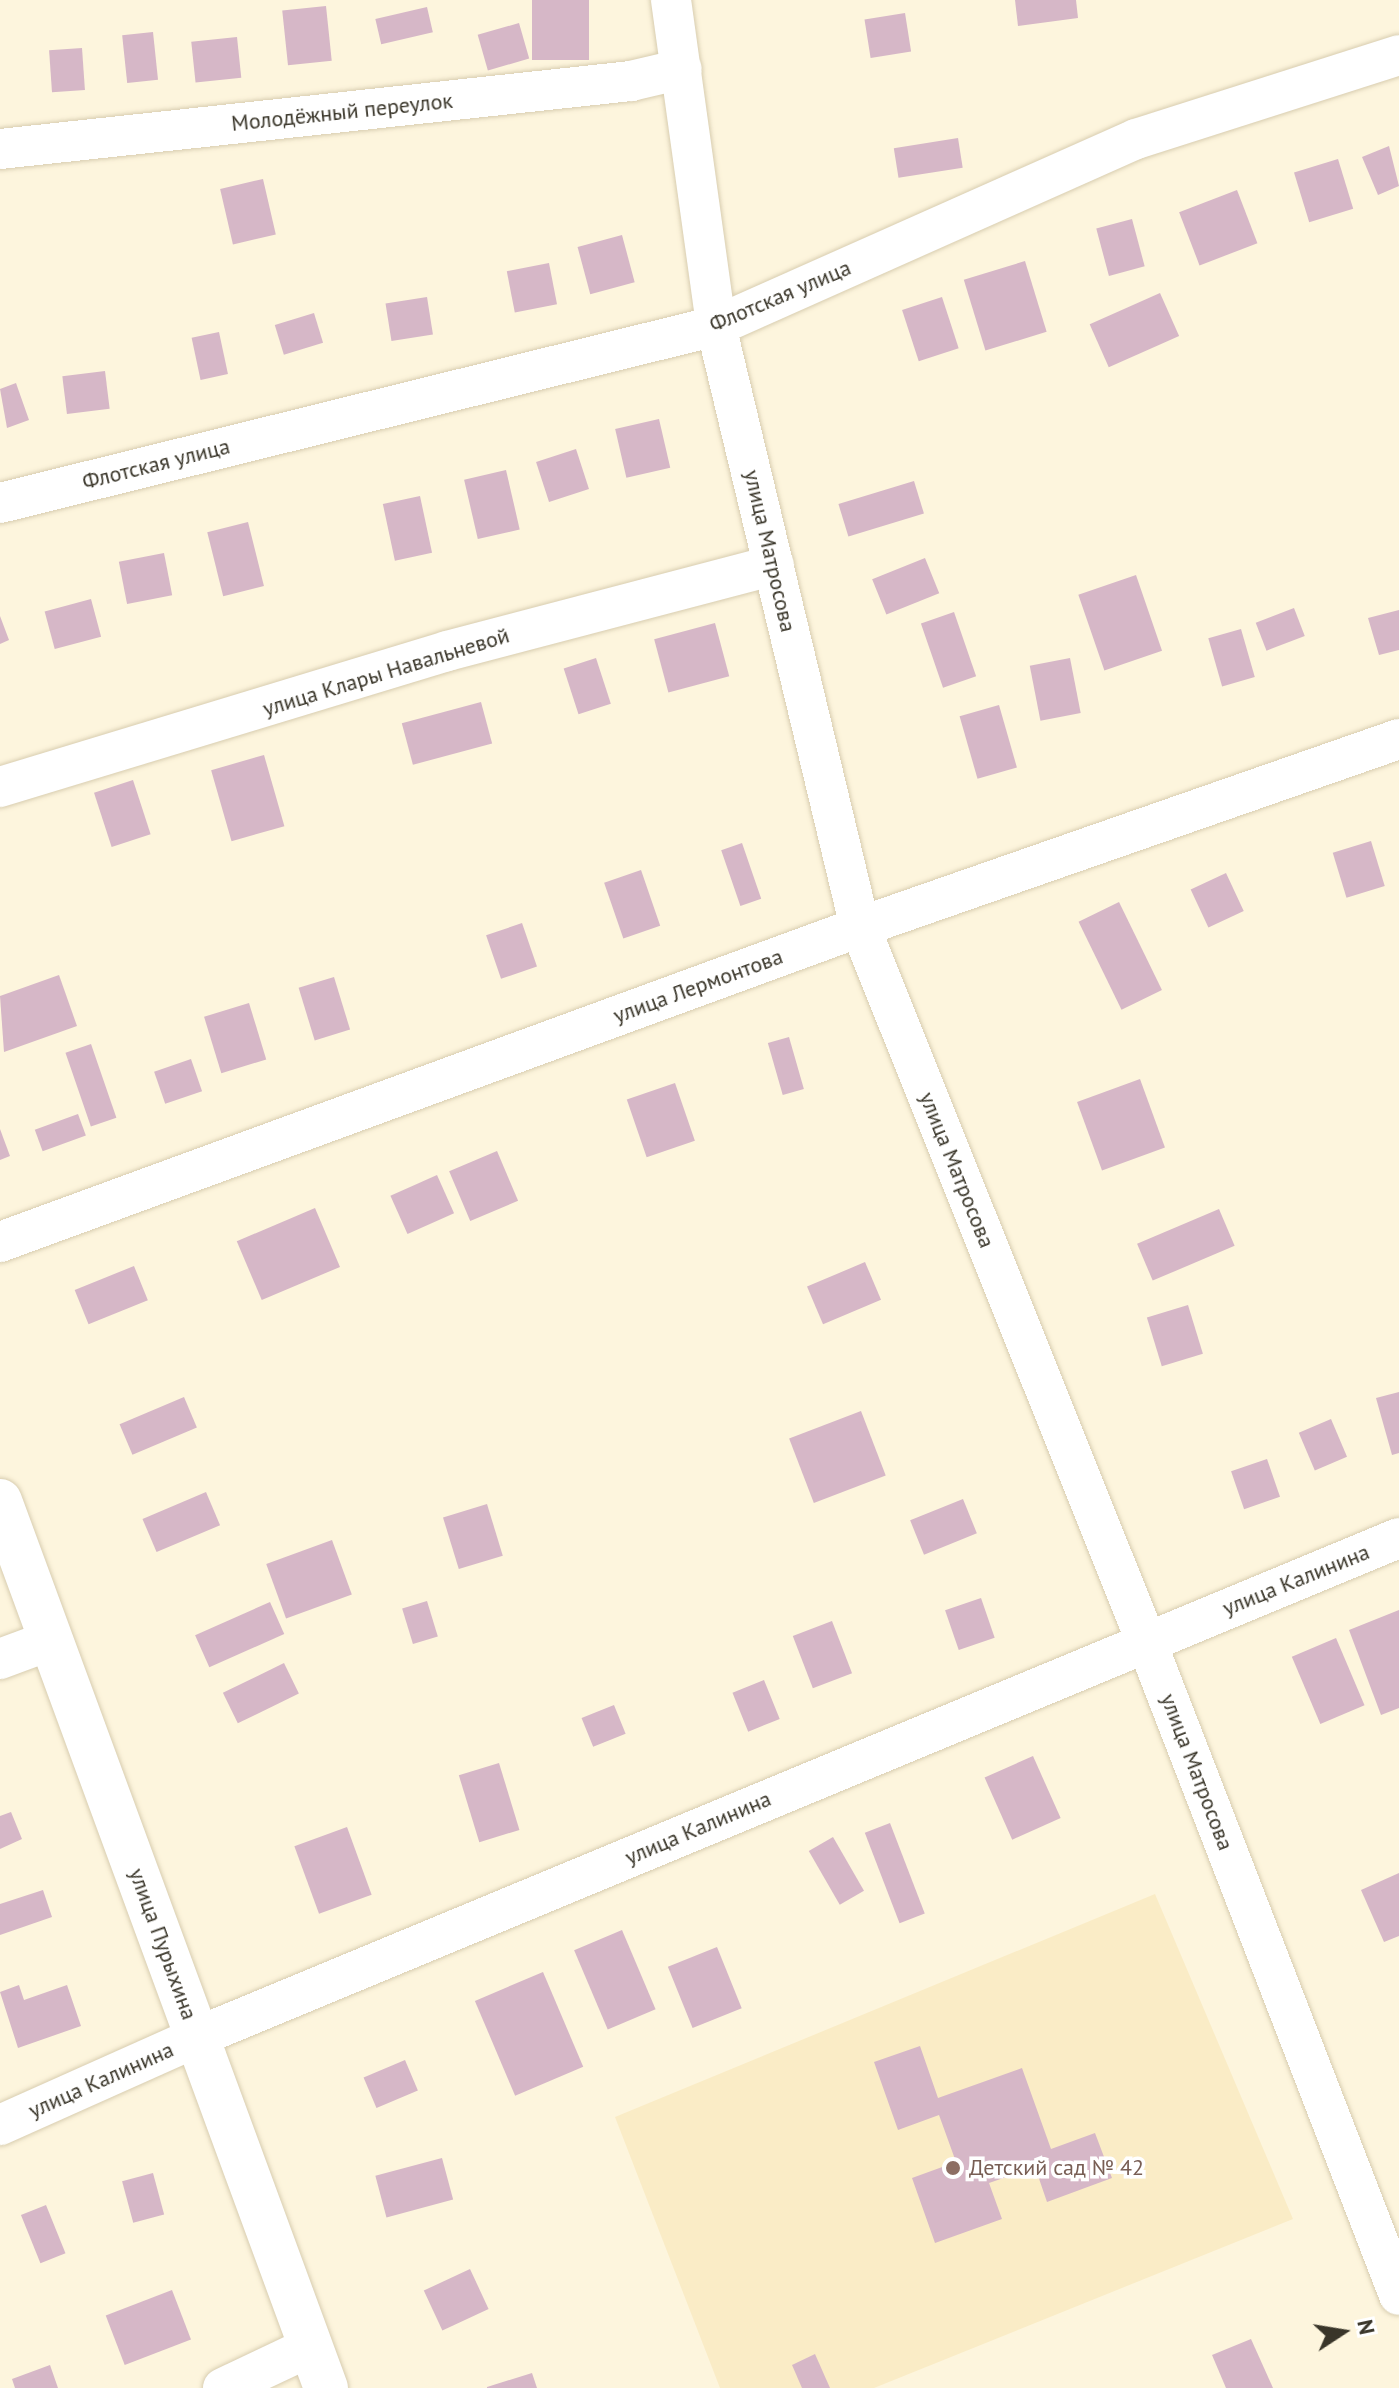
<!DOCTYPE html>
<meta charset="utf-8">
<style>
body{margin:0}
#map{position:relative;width:1399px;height:2388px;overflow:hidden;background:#fdf5dd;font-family:"PT Sans",sans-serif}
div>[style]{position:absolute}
.built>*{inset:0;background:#faecc6}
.building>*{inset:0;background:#d6b7c7;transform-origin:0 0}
.roads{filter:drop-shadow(0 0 2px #d8cdb0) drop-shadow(0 0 2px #d8cdb0)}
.minor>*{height:40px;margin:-20px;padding:0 20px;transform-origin:20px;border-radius:20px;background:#fff}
.tertiary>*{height:44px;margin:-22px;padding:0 22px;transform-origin:22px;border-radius:22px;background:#fff}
.dots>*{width:22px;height:22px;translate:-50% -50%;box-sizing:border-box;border:4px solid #fff;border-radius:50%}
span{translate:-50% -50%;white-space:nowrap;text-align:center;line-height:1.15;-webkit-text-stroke:7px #fff;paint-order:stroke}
.street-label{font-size:22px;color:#393529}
.education-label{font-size:22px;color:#785e54}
.left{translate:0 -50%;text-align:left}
.north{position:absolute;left:1303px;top:2292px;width:80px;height:80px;-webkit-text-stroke:6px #fff;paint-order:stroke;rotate:78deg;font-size:22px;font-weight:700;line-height:32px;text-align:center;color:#393529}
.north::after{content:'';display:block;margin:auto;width:28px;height:36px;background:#393529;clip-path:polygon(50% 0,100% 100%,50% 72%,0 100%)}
</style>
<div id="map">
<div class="built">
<div style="clip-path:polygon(1155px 1894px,1293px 2219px,874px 2388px,720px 2388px,615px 2117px)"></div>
</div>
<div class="building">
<div style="left:532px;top:0;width:57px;height:60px"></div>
<div style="clip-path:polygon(1015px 0,1076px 0,1078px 18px,1018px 26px)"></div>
<div style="left:326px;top:6px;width:55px;height:44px;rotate:84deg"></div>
<div style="left:427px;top:7px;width:26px;height:53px;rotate:77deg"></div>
<div style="left:905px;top:13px;width:39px;height:41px;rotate:81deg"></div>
<div style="left:519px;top:23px;width:37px;height:43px;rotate:74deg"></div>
<div style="left:153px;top:32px;width:48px;height:31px;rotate:84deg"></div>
<div style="left:237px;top:37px;width:41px;height:46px;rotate:84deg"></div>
<div style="left:82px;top:48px;width:42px;height:33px;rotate:86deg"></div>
<div style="left:958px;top:138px;width:30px;height:65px;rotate:81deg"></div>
<div style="clip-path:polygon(1389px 146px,1399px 186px,1378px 195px,1362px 157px)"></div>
<div style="left:1338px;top:159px;width:52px;height:46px;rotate:73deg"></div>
<div style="left:263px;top:179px;width:57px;height:44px;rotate:77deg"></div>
<div style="left:1237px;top:190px;width:57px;height:62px;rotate:69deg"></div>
<div style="left:1132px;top:219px;width:49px;height:37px;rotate:75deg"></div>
<div style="left:622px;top:235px;width:49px;height:46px;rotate:75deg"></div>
<div style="left:1025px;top:261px;width:74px;height:64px;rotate:73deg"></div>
<div style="left:549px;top:263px;width:42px;height:43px;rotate:79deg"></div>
<div style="left:1160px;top:293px;width:47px;height:77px;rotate:66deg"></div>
<div style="left:427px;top:297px;width:38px;height:42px;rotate:81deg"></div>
<div style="left:942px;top:297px;width:54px;height:42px;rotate:72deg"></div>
<div style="left:314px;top:313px;width:31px;height:41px;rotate:73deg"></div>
<div style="left:219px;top:332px;width:43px;height:28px;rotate:78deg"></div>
<div style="left:105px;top:371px;width:38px;height:43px;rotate:83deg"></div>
<div style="clip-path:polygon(16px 383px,29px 420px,7px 428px,0 389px)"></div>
<div style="left:659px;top:419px;width:50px;height:45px;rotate:77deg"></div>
<div style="left:576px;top:449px;width:42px;height:42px;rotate:72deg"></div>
<div style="left:506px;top:470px;width:61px;height:43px;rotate:77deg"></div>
<div style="left:914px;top:481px;width:34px;height:79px;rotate:73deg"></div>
<div style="left:420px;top:496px;width:58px;height:38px;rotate:78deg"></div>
<div style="left:248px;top:522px;width:66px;height:42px;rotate:76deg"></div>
<div style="left:164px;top:553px;width:43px;height:46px;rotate:79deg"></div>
<div style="left:925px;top:558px;width:38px;height:57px;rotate:68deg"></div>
<div style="left:1136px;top:575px;width:80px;height:61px;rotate:71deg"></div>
<div style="left:91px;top:599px;width:39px;height:48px;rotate:75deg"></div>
<div style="left:1294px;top:608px;width:30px;height:41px;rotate:69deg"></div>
<div style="clip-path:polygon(1399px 610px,1399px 650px,1379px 655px,1368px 618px)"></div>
<div style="left:954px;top:612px;width:68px;height:35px;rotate:71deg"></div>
<div style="clip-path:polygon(0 616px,9px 640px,0 644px)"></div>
<div style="left:715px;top:623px;width:55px;height:63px;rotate:75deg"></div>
<div style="left:1241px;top:629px;width:50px;height:34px;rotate:74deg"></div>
<div style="left:596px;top:658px;width:48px;height:34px;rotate:72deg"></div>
<div style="left:1070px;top:658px;width:56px;height:41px;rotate:79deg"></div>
<div style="left:481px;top:702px;width:43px;height:82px;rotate:75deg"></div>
<div style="left:999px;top:705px;width:65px;height:41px;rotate:74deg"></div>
<div style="left:264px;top:755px;width:74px;height:55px;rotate:74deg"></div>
<div style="left:133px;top:780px;width:57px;height:41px;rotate:72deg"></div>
<div style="left:1371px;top:841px;width:47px;height:40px;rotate:73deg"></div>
<div style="left:742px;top:843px;width:59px;height:22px;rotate:71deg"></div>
<div style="left:641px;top:870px;width:59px;height:39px;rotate:71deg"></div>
<div style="left:1226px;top:873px;width:42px;height:39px;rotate:65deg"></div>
<div style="left:1119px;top:902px;width:98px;height:45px;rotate:64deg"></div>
<div style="left:522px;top:923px;width:46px;height:38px;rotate:71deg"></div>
<div style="clip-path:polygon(59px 975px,77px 1026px,4px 1052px,0 996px)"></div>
<div style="left:334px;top:977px;width:55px;height:37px;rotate:73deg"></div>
<div style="left:249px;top:1003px;width:59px;height:47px;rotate:73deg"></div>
<div style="left:789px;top:1037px;width:54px;height:22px;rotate:74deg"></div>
<div style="left:91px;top:1044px;width:78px;height:27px;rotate:71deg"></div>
<div style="left:191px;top:1059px;width:34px;height:39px;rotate:71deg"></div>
<div style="left:1140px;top:1079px;width:73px;height:67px;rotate:70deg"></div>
<div style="left:675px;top:1083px;width:61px;height:51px;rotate:71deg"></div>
<div style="left:78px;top:1114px;width:23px;height:46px;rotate:70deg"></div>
<div style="clip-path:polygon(0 1129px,10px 1156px,0 1160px)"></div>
<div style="left:497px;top:1151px;width:54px;height:52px;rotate:67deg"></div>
<div style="left:437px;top:1175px;width:42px;height:51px;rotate:66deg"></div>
<div style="left:315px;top:1208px;width:64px;height:85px;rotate:67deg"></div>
<div style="left:1219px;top:1209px;width:40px;height:89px;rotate:67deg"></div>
<div style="left:865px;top:1262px;width:41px;height:63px;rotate:67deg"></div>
<div style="left:134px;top:1266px;width:37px;height:64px;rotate:68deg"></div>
<div style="left:1188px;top:1305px;width:51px;height:43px;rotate:73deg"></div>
<div style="clip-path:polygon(1399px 1392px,1399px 1453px,1392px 1455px,1376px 1398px)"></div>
<div style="left:184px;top:1397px;width:33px;height:70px;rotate:67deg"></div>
<div style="left:861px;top:1411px;width:69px;height:77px;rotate:69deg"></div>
<div style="left:1331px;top:1419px;width:41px;height:35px;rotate:67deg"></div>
<div style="left:1267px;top:1459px;width:40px;height:38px;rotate:71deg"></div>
<div style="left:206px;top:1492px;width:36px;height:69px;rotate:67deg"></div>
<div style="left:963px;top:1499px;width:37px;height:57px;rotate:68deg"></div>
<div style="left:487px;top:1504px;width:54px;height:46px;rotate:73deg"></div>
<div style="left:332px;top:1540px;width:58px;height:70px;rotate:70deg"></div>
<div style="left:981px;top:1598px;width:42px;height:38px;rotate:71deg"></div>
<div style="left:427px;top:1601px;width:37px;height:26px;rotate:73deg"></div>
<div style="left:270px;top:1602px;width:35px;height:82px;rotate:66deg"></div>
<div style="clip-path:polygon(1399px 1610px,1399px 1708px,1381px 1715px,1349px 1630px)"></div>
<div style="left:832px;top:1621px;width:56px;height:42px;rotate:69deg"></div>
<div style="left:1336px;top:1638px;width:73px;height:48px;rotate:67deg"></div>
<div style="left:284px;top:1663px;width:34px;height:68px;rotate:64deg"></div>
<div style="left:764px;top:1680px;width:42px;height:34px;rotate:68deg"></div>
<div style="left:614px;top:1705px;width:31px;height:35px;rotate:68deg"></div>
<div style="left:1033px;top:1756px;width:68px;height:53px;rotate:66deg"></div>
<div style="left:499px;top:1763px;width:70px;height:42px;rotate:73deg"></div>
<div style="clip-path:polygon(11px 1812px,22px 1839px,0 1849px,0 1816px)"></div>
<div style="left:890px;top:1823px;width:97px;height:27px;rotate:69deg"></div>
<div style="left:347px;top:1827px;width:72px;height:56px;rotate:70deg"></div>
<div style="left:833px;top:1837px;width:62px;height:28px;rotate:60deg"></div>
<div style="clip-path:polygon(1399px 1873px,1399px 1936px,1384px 1942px,1361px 1890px)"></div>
<div style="clip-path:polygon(43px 1890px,52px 1917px,0 1935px,0 1904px)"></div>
<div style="left:622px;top:1930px;width:86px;height:52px;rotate:67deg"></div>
<div style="left:717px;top:1947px;width:66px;height:53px;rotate:68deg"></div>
<div style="left:543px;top:1972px;width:103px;height:74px;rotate:67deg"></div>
<div style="clip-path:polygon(19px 1985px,24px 2000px,67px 1985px,81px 2026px,18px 2048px,0 1992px)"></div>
<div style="clip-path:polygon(920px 2046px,938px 2098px,1022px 2068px,1051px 2149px,1095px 2133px,1112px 2178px,1047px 2202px,1035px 2167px,989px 2183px,1002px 2219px,935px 2243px,912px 2178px,956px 2162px,939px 2115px,898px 2130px,874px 2062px)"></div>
<div style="left:405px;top:2060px;width:33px;height:45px;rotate:67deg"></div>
<div style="left:442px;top:2158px;width:43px;height:69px;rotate:75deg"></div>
<div style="left:153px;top:2173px;width:43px;height:32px;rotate:75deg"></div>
<div style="left:46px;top:2205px;width:52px;height:27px;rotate:68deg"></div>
<div style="left:470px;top:2269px;width:44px;height:51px;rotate:65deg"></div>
<div style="left:172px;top:2290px;width:53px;height:71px;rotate:69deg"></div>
<div style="clip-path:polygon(1251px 2339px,1273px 2388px,1226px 2388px,1212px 2355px)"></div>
<div style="clip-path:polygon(815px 2354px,830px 2388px,802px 2388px,792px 2365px)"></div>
<div style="clip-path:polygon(50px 2365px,58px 2388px,15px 2388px,12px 2379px)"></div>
<div style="clip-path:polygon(532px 2373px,537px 2388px,487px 2388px,487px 2387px)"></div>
</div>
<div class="roads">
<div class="minor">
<div style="left:671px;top:0;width:329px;rotate:82.1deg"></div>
<div style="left:716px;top:326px;width:618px;rotate:76.53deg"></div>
<div style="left:860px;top:927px;width:769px;rotate:68.17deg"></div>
<div style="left:1146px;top:1641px;width:701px;rotate:68.85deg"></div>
<div style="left:0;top:149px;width:635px;rotate:-6.15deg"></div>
<div style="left:631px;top:81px;width:52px;rotate:-13.2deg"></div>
<div style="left:0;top:503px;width:738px;rotate:-13.89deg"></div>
<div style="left:716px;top:326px;width:460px;rotate:-24deg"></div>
<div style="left:1136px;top:139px;width:276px;rotate:-17.7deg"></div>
<div style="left:0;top:787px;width:467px;rotate:-16.9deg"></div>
<div style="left:447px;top:651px;width:338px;rotate:-14.7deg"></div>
<div style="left:0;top:1242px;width:916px;rotate:-20.12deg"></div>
<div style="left:860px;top:927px;width:571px;rotate:-19.23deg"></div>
<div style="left:0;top:1659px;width:54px;rotate:-20.4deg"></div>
<div style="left:0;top:2125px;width:216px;rotate:-24.1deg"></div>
<div style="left:197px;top:2037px;width:1301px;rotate:-22.55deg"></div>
<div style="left:223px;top:2388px;width:98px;rotate:-25.3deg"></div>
</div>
<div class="tertiary">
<div style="left:0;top:1501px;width:945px;rotate:69.82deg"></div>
</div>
</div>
<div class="dots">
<div style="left:953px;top:2168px;background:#8d6e63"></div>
</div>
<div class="street-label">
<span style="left:342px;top:112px;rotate:-6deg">Молодёжный переулок</span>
<span style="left:780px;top:296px;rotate:-23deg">Флотская улица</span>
<span style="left:156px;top:464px;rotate:-14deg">Флотская улица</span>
<span style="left:770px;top:551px;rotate:77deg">улица Матросова</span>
<span style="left:386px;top:672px;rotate:-17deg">улица Клары Навальневой</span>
<span style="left:698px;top:986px;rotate:-20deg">улица Лермонтова</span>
<span style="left:957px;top:1170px;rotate:68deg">улица Матросова</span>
<span style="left:1296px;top:1580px;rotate:-22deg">улица Калинина</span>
<span style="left:1197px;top:1772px;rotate:69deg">улица Матросова</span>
<span style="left:698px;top:1828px;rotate:-23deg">улица Калинина</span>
<span style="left:163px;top:1944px;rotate:70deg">улица Пурыхина</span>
<span style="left:101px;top:2080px;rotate:-24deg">улица Калинина</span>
</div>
<div class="education-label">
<span class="left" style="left:969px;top:2168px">Детский сад № 42</span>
</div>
<div class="north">N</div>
</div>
